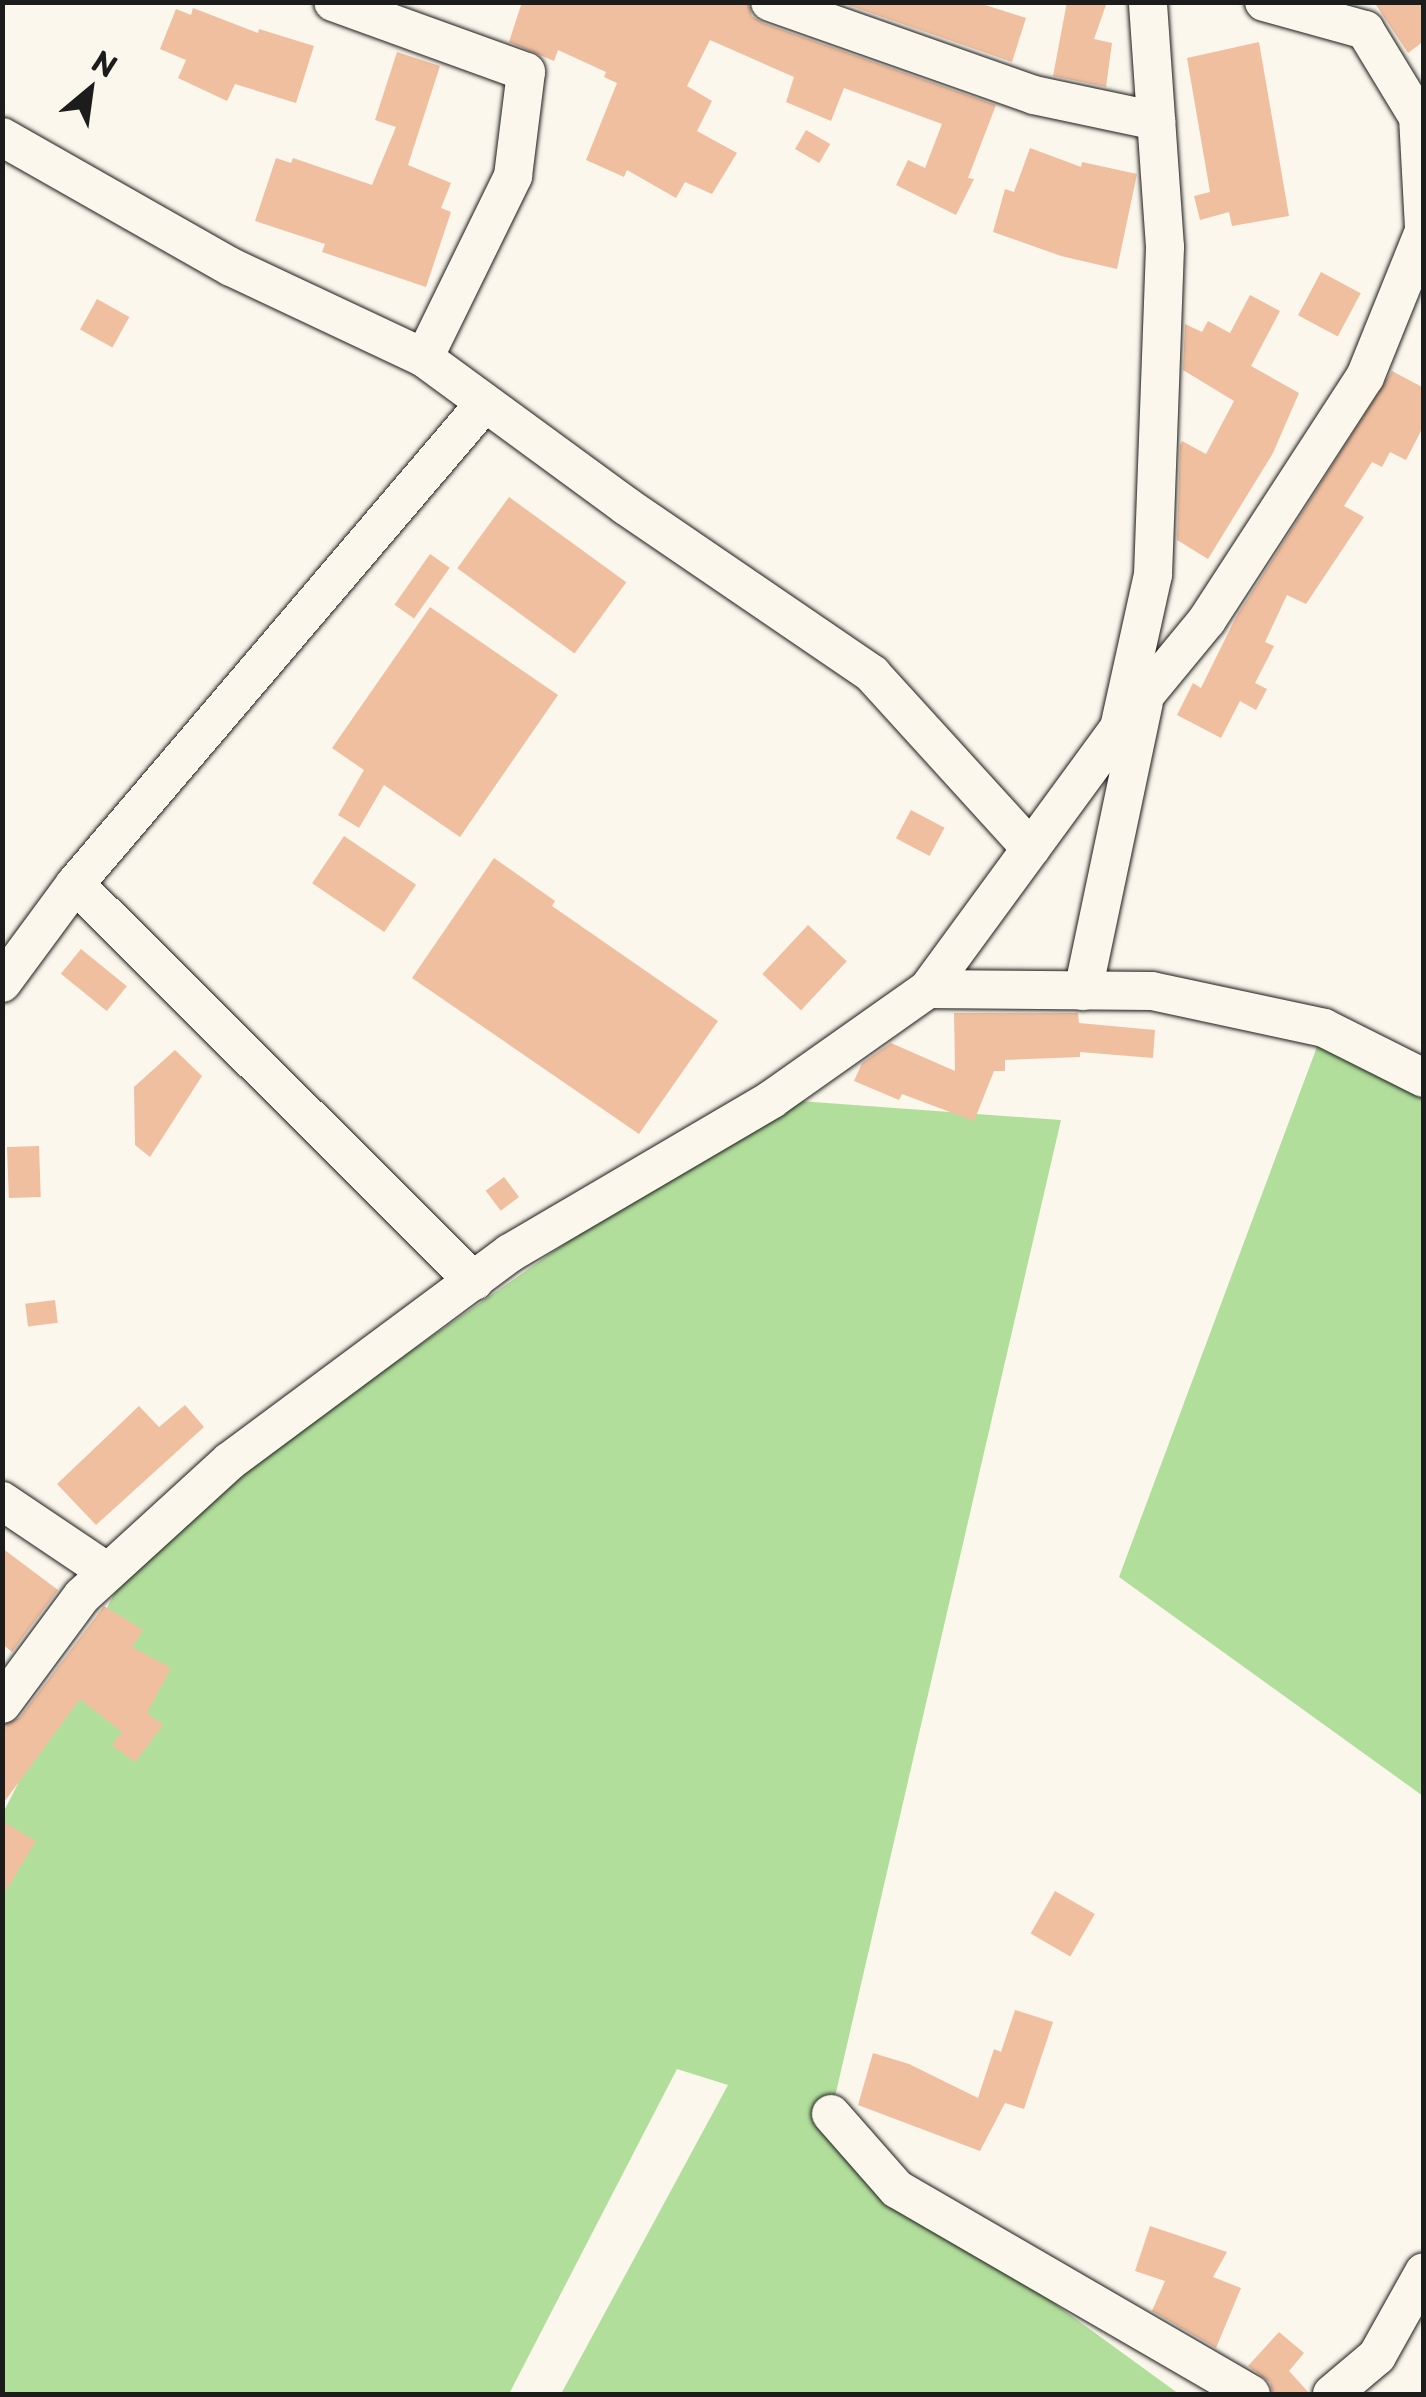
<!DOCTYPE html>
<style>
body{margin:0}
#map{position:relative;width:1426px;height:2397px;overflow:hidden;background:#fbf7ec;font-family:"Playpen Sans",sans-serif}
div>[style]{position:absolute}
.green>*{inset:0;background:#b2de9c}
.building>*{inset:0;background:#f0bfa0;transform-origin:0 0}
.roads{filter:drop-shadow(0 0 2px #1c1c1c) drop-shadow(0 0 2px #1c1c1c)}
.minor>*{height:38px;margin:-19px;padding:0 19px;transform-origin:19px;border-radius:19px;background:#fbf7ec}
span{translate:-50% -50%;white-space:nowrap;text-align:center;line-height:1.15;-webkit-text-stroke:8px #fbf7ec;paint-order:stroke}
.frame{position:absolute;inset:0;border:5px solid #1c1c1c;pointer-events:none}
.north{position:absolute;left:40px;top:40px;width:100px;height:100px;-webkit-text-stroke:8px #fbf7ec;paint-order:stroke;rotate:29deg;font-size:28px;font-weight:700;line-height:40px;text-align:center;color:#1c1c1c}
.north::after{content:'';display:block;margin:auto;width:35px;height:45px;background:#1c1c1c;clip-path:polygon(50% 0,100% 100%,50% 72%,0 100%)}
</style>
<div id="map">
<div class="green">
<div style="clip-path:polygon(1324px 1028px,1423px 1071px,1423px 1796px,1119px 1577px)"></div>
<div style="clip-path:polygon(772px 1099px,1061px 1120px,831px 2114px,897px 2189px,1179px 2394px,561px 2394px,728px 2085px,677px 2069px,509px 2394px,3px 2394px,2px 1815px,142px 1539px)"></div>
</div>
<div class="building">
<div style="clip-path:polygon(522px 2px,748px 2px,752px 16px,763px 23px,996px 105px,968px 178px,974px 179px,956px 215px,896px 185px,908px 160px,925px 168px,942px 124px,844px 88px,831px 121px,786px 102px,794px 77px,710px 40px,687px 86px,712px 101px,697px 131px,737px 153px,712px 194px,685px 182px,676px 198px,627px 170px,624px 177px,586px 160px,617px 83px,604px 77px,606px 72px,558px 50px,554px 61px,509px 42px)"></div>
<div style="clip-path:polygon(839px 2px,976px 2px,1026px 18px,1012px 62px)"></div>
<div style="clip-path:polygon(1067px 2px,1107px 2px,1094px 39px,1112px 43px,1106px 87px,1053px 76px)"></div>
<div style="clip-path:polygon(1374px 2px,1424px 2px,1424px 41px,1408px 53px)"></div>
<div style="clip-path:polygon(193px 8px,258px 33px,259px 29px,314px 46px,296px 103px,235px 84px,227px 101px,178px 78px,186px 60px,160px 49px,176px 9px,191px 15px)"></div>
<div style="clip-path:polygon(1259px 42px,1289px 216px,1232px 226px,1229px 212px,1200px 220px,1194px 196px,1210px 192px,1187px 58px)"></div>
<div style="clip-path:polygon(397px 52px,440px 66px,408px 165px,451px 183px,441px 208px,451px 212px,426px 287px,322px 252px,325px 244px,255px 221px,276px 158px,291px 163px,293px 158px,372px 185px,396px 127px,375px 120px)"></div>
<div style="left:806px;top:130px;width:28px;height:22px;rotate:30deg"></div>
<div style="clip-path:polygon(1030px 148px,1081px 167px,1082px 162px,1137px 174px,1117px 269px,1061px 256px,993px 232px,1005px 189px,1014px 192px)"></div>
<div style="left:1321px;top:272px;width:45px;height:49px;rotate:28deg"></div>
<div style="clip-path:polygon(1250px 295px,1280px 311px,1251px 366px,1299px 393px,1273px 453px,1208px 559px,1177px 540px,1180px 445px,1182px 441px,1206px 454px,1234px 401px,1183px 370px,1185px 324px,1202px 332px,1208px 321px,1230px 333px)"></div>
<div style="left:97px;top:299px;width:37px;height:35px;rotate:29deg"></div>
<div style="clip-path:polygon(1392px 371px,1424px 388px,1424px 425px,1406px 460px,1390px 452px,1382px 467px,1372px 462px,1344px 506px,1364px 517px,1306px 604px,1287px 595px,1265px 642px,1274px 646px,1255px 683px,1267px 689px,1256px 710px,1240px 701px,1221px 738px,1177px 715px,1193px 683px,1201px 688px,1236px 617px)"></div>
<div style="left:509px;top:497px;width:145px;height:88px;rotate:36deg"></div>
<div style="left:430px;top:554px;width:24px;height:62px;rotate:35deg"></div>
<div style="clip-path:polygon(430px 607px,558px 695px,460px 837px,384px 785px,359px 828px,338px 815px,364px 770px,332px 748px)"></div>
<div style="left:911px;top:810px;width:38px;height:32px;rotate:28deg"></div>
<div style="left:344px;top:836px;width:87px;height:57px;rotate:34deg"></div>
<div style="clip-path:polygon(494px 858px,555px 901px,552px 906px,718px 1021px,639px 1134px,412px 978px)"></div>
<div style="left:808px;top:925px;width:53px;height:67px;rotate:43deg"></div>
<div style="left:81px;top:949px;width:59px;height:32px;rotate:39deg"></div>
<div style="clip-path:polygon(954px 1013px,1078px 1013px,1079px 1023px,1155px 1030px,1153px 1058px,1080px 1052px,1080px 1057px,1005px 1060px,1005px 1071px,994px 1071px,974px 1121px,902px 1094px,899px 1100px,854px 1081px,862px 1063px,891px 1043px,955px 1071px)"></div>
<div style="clip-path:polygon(175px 1050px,202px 1076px,150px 1157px,135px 1145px,134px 1087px)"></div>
<div style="left:39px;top:1146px;width:51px;height:32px;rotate:88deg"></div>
<div style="left:504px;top:1177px;width:25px;height:23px;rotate:53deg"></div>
<div style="left:55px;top:1300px;width:23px;height:30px;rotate:83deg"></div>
<div style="clip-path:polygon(185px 1405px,204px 1427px,96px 1525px,57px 1484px,139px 1406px,159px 1427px)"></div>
<div style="clip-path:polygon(2px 1548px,58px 1590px,12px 1652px,2px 1644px)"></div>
<div style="clip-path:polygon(104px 1606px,143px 1630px,132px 1647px,171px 1668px,147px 1713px,163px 1725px,135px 1762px,112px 1745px,122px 1732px,80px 1699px,2px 1805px,2px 1726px,20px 1717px)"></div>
<div style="clip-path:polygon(2px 1821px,36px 1841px,2px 1897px)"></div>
<div style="left:1055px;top:1891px;width:46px;height:49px;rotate:30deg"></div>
<div style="clip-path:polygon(1015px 2010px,1053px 2022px,1024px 2109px,1005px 2103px,980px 2151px,858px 2105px,873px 2053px,909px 2064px,978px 2098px,994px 2049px,1001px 2052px)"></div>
<div style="clip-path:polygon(1150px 2226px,1227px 2252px,1213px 2277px,1241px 2288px,1216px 2348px,1152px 2311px,1165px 2281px,1135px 2271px)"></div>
<div style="clip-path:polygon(1279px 2332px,1304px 2353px,1289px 2371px,1310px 2394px,1273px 2394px,1270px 2382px,1248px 2366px)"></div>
</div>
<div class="roads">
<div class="minor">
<div style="left:770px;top:2px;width:280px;rotate:19.4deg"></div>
<div style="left:1034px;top:95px;width:125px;rotate:12deg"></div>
<div style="left:1264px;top:2px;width:105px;rotate:15.5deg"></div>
<div style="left:1365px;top:30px;width:102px;rotate:58.7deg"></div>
<div style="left:1418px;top:117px;width:110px;rotate:86.9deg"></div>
<div style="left:2px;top:137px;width:263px;rotate:29.6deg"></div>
<div style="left:231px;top:267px;width:213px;rotate:25.2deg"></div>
<div style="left:424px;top:358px;width:203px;rotate:-63.9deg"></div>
<div style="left:513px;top:176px;width:105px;rotate:-82.9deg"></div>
<div style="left:526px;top:72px;width:205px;rotate:-160.1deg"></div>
<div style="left:424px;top:358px;width:250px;rotate:36.2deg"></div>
<div style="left:626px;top:506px;width:298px;rotate:34.3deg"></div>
<div style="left:872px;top:674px;width:236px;rotate:47.7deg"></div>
<div style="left:1123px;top:722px;width:132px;rotate:-50.5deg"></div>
<div style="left:1207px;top:620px;width:290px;rotate:-57deg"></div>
<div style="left:1365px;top:377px;width:157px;rotate:-68deg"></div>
<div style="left:75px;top:884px;width:563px;rotate:44.86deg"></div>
<div style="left:2px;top:983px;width:123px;rotate:-53.6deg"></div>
<div style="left:75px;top:884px;width:632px;rotate:-49.56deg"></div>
<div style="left:928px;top:989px;width:224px;rotate:0.5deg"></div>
<div style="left:1152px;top:991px;width:176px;rotate:12.1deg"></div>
<div style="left:1324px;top:1028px;width:112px;rotate:26.6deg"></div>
<div style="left:1083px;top:991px;width:295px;rotate:-78.1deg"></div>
<div style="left:2px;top:1501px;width:125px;rotate:33.9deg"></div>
<div style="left:2px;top:1704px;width:134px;rotate:-53.5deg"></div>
<div style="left:82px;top:1596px;width:200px;rotate:-42.4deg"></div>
<div style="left:230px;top:1461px;width:349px;rotate:-36.6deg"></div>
<div style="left:510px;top:1253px;width:304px;rotate:-30.4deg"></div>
<div style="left:772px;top:1099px;width:191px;rotate:-35.2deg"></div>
<div style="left:928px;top:989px;width:323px;rotate:-53.8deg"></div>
<div style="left:1119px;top:728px;width:157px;rotate:-77.5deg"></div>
<div style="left:1153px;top:575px;width:328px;rotate:-87.9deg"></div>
<div style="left:1165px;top:247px;width:246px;rotate:-94deg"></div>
<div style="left:831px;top:2114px;width:100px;rotate:48.7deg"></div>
<div style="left:897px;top:2189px;width:409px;rotate:30.1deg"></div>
<div style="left:1332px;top:2394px;width:59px;rotate:-40.2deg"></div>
<div style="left:1377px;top:2356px;width:96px;rotate:-60.8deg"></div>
</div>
</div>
<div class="frame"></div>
<div class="north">N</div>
</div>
